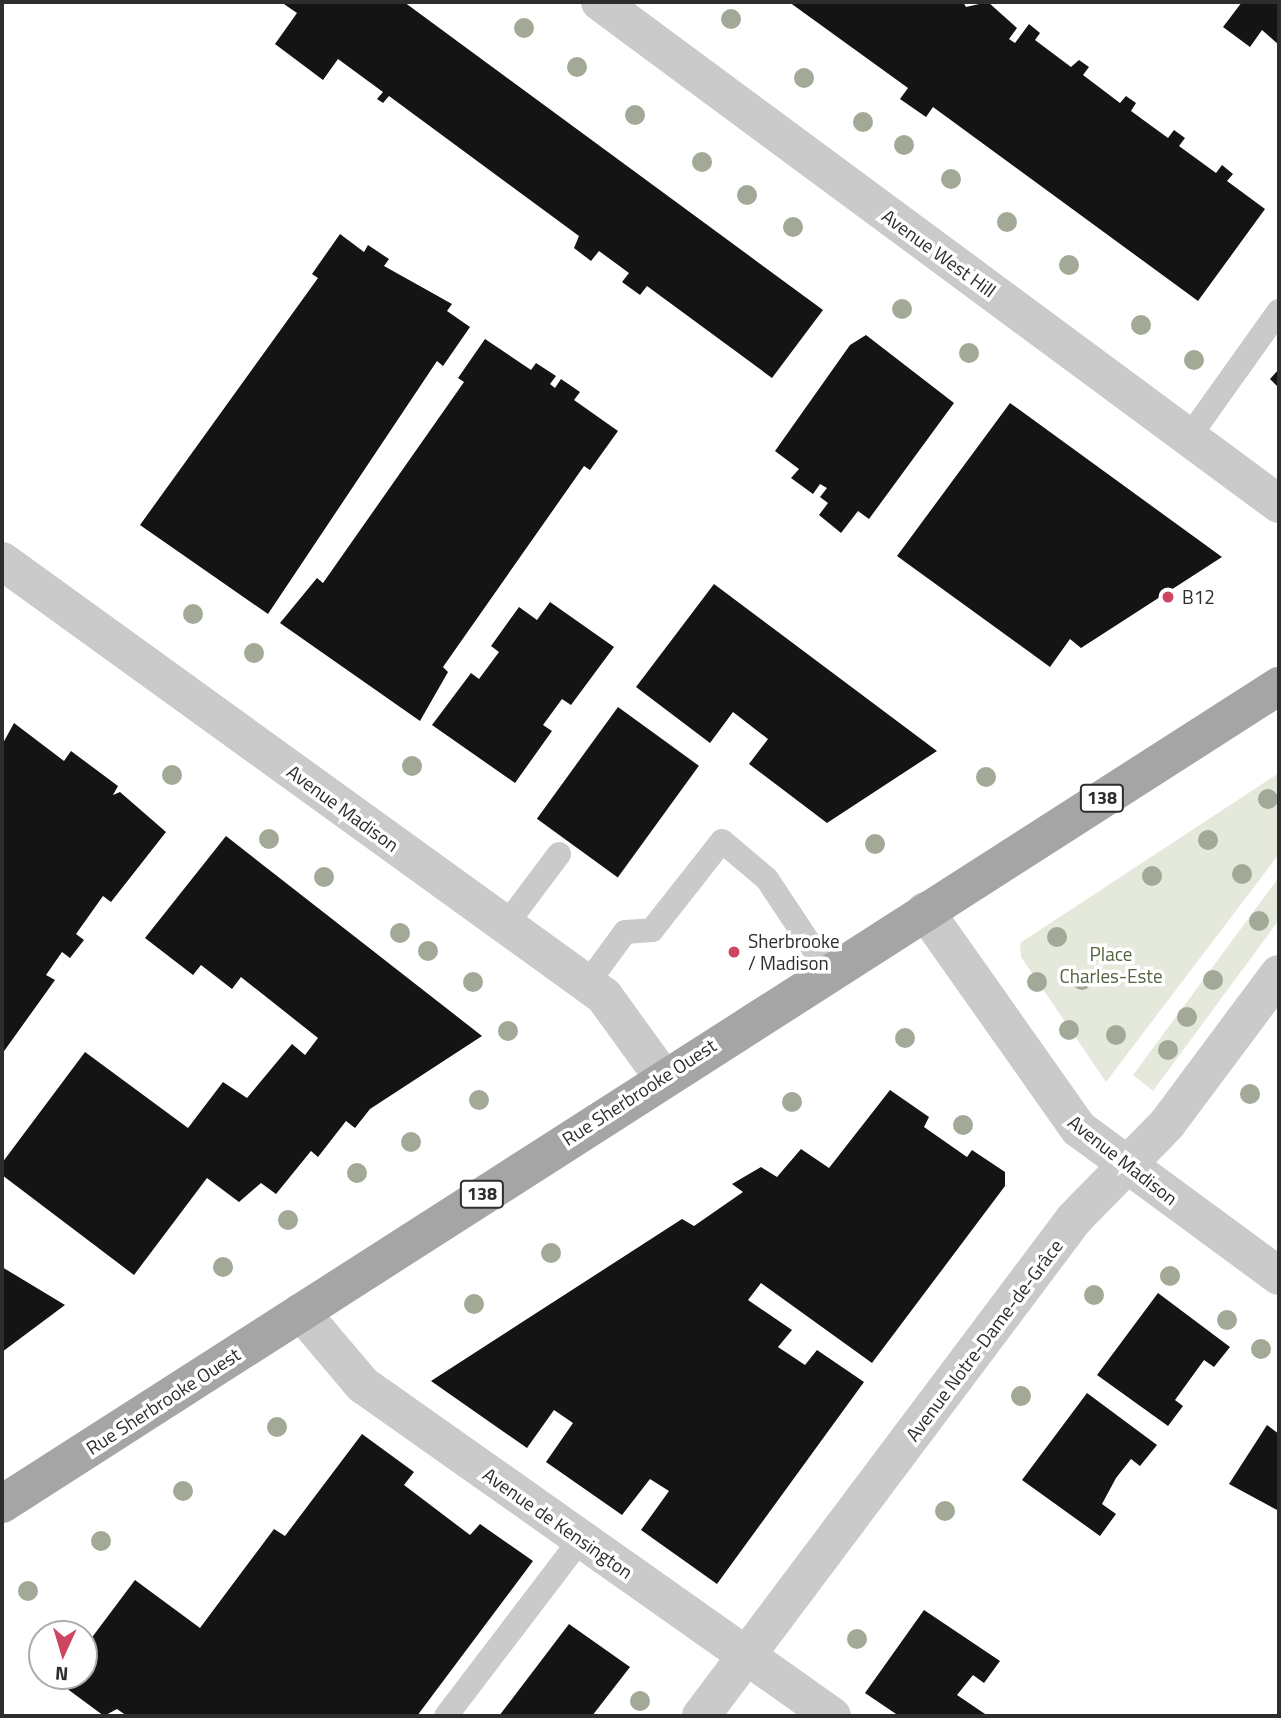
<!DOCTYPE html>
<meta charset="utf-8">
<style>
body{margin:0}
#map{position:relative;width:1281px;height:1718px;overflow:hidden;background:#fff;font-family:"Titillium Web",sans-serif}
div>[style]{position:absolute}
.green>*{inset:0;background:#e5e9dc}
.building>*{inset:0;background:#141414;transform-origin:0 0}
.lane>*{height:24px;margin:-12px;padding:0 12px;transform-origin:12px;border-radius:12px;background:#cacaca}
.street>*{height:38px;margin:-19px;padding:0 19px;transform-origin:19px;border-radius:19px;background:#cacaca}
.primary>*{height:38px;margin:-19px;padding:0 19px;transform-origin:19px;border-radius:19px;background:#a5a5a5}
.trees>*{width:20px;height:20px;margin:-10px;border-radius:50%;background:#a2a996}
.dots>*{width:19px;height:19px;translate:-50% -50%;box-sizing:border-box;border:4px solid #fff;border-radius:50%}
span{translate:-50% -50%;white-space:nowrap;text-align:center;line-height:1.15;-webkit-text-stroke:7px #fff;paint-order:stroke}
.shield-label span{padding:2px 5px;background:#fff;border:2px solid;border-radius:5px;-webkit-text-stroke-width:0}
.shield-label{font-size:18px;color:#2d2d2d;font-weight:700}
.street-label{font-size:19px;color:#2d2d2d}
.poi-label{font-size:19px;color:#2d2d2d}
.left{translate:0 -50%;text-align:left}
.park-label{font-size:19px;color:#556340}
.frame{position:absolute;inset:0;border:4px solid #2d2d2d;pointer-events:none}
.north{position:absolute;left:28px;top:1620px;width:70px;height:70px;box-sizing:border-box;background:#fff;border:2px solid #ababab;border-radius:50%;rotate:184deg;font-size:19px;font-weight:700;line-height:28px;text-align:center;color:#2d2d2d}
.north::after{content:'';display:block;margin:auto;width:24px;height:32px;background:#ce4562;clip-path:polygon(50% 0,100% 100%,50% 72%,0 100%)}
</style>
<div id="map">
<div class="green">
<div style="clip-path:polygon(1279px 773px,1279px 854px,1106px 1082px,1021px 957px,1020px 943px)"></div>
<div style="clip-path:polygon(1279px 877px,1279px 920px,1153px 1091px,1133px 1075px)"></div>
</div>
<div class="building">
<div style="clip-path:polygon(281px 2px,404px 2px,823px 310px,772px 378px,647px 286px,640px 295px,622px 282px,629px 273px,599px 251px,591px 261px,574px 248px,579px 236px,389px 96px,383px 103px,377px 99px,383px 92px,338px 59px,323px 80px,275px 44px,297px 13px)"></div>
<div style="clip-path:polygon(789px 2px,963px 2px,966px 7px,988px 2px,1017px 28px,1009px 39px,1015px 43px,1029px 24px,1040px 33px,1035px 40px,1071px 67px,1079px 60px,1089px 67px,1083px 75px,1120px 103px,1126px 96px,1136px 103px,1131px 111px,1168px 138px,1174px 130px,1185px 138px,1179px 146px,1216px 173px,1222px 165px,1233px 174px,1227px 181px,1265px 209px,1198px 301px,933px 107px,926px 117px,900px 99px,908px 88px)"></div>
<div style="clip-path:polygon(1242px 2px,1279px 2px,1279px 45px,1262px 30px,1250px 47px,1223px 27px)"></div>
<div style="clip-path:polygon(340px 234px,364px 252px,368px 245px,389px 259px,384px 266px,452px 304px,447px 311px,470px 327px,443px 366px,437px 361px,268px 614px,140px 525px,318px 278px,312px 274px)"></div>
<div style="clip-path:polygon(866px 335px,954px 403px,869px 519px,858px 511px,841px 533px,819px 515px,828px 503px,820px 497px,827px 488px,820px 484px,813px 494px,791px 478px,799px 469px,775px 451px,850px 345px)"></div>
<div style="clip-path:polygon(485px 339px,531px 370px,536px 363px,556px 376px,550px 384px,555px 388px,561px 379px,580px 392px,574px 400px,618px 431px,590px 470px,584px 466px,443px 667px,448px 672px,420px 721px,280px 623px,317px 578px,323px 583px,464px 382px,458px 378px)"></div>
<div style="clip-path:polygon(1279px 369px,1279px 388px,1270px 379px)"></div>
<div style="clip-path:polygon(1010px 403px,1222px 557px,1081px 648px,1070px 639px,1050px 667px,897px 556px)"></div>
<div style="clip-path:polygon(714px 584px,937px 751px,827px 823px,749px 764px,768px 739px,733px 712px,710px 743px,636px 687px)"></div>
<div style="clip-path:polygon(550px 602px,614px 647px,571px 705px,562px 699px,543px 725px,552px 731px,515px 783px,432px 725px,471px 673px,479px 679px,499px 652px,491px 646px,519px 607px,537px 620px)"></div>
<div style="left:618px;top:707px;width:100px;height:138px;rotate:36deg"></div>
<div style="clip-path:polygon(14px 723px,64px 761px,71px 751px,118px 786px,113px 795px,120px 792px,166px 832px,111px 902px,103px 896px,76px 934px,84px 940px,70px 958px,62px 952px,46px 975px,55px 980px,2px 1054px,2px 745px)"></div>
<div style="clip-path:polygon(226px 836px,482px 1036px,370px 1109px,355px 1128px,346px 1121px,318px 1157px,311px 1151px,276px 1194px,261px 1183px,239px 1202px,207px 1178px,134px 1275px,2px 1175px,2px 1163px,85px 1052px,188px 1128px,223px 1082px,247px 1098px,292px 1044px,305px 1055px,318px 1038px,241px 977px,232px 989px,201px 965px,193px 975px,145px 938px)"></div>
<div style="clip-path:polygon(890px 1090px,929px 1117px,924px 1127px,967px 1157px,972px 1150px,1005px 1172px,1005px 1186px,872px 1363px,761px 1283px,748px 1300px,792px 1330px,778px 1347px,805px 1365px,817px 1350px,864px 1382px,717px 1584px,641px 1530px,669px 1491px,650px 1479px,622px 1515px,546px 1462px,573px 1423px,554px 1410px,527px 1448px,431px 1381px,682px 1219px,694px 1226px,743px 1192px,732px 1184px,761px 1167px,777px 1177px,801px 1149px,829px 1168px)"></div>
<div style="clip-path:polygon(2px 1267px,65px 1305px,2px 1352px)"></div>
<div style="clip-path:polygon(1158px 1293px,1230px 1347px,1214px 1367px,1204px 1360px,1175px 1400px,1183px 1406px,1168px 1426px,1097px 1375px)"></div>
<div style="clip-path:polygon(1087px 1393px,1157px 1445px,1140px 1466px,1131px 1459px,1116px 1478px,1102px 1504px,1116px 1514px,1100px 1536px,1022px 1480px)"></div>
<div style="clip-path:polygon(1267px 1425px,1279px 1434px,1279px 1511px,1229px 1484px)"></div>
<div style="clip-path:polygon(362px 1434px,414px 1472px,404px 1485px,470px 1535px,480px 1524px,533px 1561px,417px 1716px,127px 1716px,117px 1709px,104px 1716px,58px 1682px,63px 1676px,84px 1676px,84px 1648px,135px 1580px,200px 1628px,274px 1529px,285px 1536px)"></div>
<div style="clip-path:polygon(924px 1610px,1000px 1661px,984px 1683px,973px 1675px,957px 1695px,988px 1716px,899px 1716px,865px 1693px)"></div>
<div style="clip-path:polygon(569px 1624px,630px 1667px,592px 1716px,499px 1716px)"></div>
</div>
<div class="lane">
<div style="left:1189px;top:437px;width:155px;rotate:-54.5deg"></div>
<div style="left:505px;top:926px;width:90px;rotate:-53.1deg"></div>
<div style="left:587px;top:984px;width:64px;rotate:-53.8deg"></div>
<div style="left:625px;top:932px;width:27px;rotate:-4deg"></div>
<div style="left:652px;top:930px;width:113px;rotate:-51.8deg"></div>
<div style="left:722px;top:841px;width:59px;rotate:40.2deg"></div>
<div style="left:767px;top:879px;width:110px;rotate:56.5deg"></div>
<div style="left:446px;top:1716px;width:223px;rotate:-52.7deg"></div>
</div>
<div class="street">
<div style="left:600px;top:2px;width:844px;rotate:36.48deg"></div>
<div style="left:2px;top:561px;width:743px;rotate:35.85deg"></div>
<div style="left:604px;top:996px;width:99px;rotate:54.1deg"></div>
<div style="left:925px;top:911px;width:267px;rotate:54.8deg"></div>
<div style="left:1079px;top:1129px;width:248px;rotate:36.3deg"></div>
<div style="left:301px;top:1312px;width:96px;rotate:49.7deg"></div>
<div style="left:363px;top:1385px;width:574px;rotate:35.21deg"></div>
<div style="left:701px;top:1716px;width:621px;rotate:-53.11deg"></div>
<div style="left:1074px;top:1219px;width:133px;rotate:-45.6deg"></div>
<div style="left:1167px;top:1124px;width:187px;rotate:-53.3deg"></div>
</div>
<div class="primary">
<div style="left:2px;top:1504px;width:1517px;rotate:-32.64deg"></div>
</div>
<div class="trees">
<div style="left:731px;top:19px"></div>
<div style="left:524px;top:28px"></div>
<div style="left:577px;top:67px"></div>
<div style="left:804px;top:78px"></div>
<div style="left:635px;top:115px"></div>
<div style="left:863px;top:122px"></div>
<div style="left:904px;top:145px"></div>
<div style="left:702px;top:162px"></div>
<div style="left:951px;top:179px"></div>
<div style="left:747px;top:195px"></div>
<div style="left:1007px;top:222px"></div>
<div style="left:793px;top:227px"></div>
<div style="left:1069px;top:265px"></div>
<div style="left:902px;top:309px"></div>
<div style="left:1141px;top:325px"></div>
<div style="left:969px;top:353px"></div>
<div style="left:1194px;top:360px"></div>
<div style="left:193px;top:614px"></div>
<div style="left:254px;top:653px"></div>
<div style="left:412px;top:766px"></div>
<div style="left:172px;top:775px"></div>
<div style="left:986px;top:777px"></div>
<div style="left:1268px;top:799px"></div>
<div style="left:269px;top:839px"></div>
<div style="left:1208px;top:840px"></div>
<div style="left:875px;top:844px"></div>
<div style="left:1242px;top:874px"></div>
<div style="left:1152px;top:876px"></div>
<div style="left:324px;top:877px"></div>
<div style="left:1259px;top:921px"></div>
<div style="left:400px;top:933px"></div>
<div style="left:1057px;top:937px"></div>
<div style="left:428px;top:951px"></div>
<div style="left:1082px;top:980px"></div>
<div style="left:1213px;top:980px"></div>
<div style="left:473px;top:982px"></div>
<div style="left:1037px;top:982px"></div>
<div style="left:1187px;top:1017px"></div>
<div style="left:1069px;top:1030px"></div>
<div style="left:508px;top:1031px"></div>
<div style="left:1116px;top:1035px"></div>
<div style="left:905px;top:1038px"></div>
<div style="left:1168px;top:1050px"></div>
<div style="left:1250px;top:1094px"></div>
<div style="left:479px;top:1100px"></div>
<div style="left:792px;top:1102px"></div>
<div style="left:963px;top:1125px"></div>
<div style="left:411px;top:1142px"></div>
<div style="left:357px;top:1173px"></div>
<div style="left:288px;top:1220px"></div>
<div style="left:551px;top:1253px"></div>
<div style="left:223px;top:1267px"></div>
<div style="left:1170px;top:1276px"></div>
<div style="left:1094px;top:1295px"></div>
<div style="left:474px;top:1304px"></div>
<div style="left:1227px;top:1320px"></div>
<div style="left:1261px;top:1349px"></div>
<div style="left:1021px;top:1396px"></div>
<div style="left:277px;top:1427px"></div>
<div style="left:183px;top:1491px"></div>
<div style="left:945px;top:1511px"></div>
<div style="left:101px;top:1541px"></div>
<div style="left:28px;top:1591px"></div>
<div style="left:857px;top:1639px"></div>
<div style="left:640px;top:1701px"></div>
</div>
<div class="dots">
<div style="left:1168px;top:597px;background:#ce4562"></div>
<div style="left:734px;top:952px;background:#ce4562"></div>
</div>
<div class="shield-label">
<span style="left:1102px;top:798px">138</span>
<span style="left:482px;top:1194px">138</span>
</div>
<div class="street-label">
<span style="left:939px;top:253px;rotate:36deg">Avenue West Hill</span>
<span style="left:343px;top:808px;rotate:36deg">Avenue Madison</span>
<span style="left:639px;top:1092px;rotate:-33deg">Rue Sherbrooke Ouest</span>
<span style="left:1123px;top:1160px;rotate:38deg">Avenue Madison</span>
<span style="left:984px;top:1340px;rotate:-53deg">Avenue Notre-Dame-de-Grâce</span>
<span style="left:163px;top:1401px;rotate:-33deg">Rue Sherbrooke Ouest</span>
<span style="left:558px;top:1523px;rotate:35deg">Avenue de Kensington</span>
</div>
<div class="poi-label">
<span class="left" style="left:1182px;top:597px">B12</span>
<span class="left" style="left:748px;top:952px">Sherbrooke<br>/ Madison</span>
</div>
<div class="park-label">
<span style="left:1111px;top:965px">Place<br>Charles-Este</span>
</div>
<div class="frame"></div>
<div class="north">N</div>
</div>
